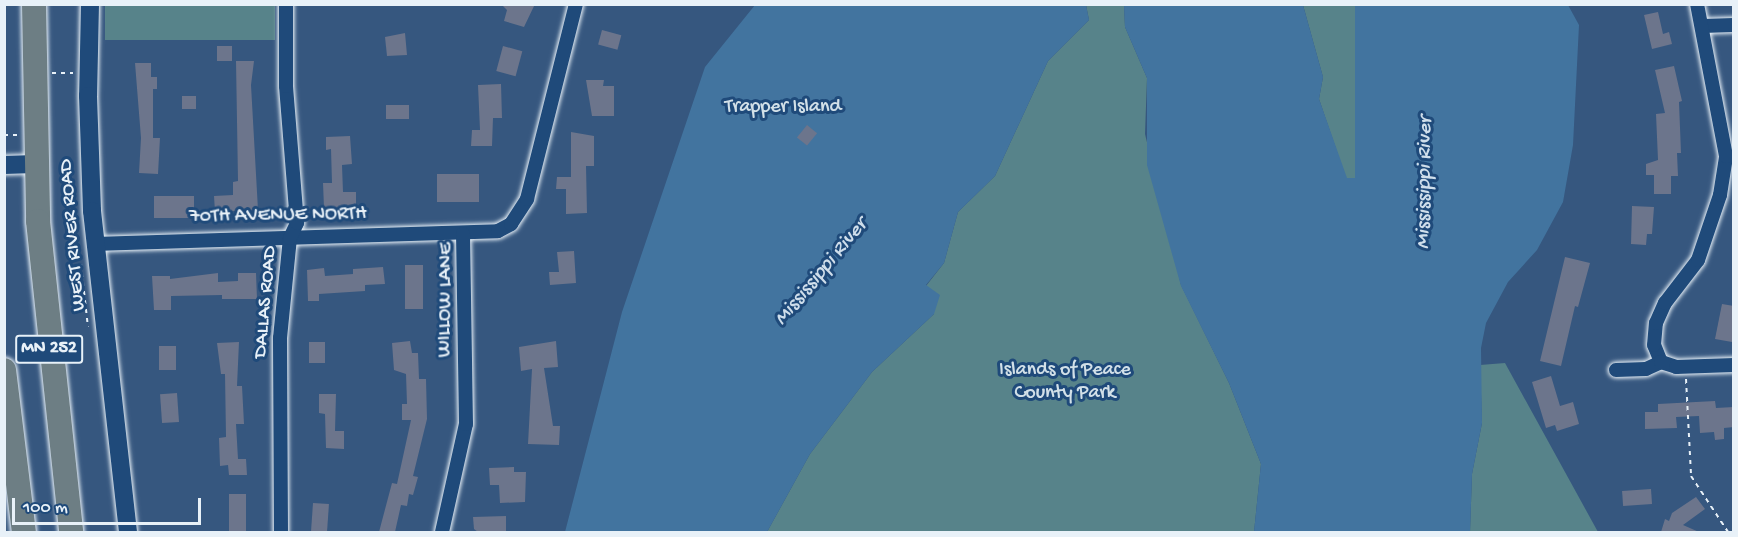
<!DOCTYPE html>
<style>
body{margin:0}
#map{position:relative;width:1738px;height:537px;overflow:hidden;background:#36577f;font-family:"Gochi Hand",sans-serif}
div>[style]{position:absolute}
.green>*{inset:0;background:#57838a;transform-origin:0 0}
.water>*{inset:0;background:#42749f}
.building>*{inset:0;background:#6c758c;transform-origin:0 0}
.path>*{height:2px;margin-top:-1px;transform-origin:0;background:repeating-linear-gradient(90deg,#e8f1f8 0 4.5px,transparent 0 9px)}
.roads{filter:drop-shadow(0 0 2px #e8f1f8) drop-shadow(0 0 2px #e8f1f8)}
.street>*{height:14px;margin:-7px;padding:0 7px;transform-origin:7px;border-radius:7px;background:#1f4a7a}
.secondary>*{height:18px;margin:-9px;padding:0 9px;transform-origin:9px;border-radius:9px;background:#1f4a7a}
.highway>*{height:24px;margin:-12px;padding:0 12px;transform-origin:12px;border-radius:12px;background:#6d7e84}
span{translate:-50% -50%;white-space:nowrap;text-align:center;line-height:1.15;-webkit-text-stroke:6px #1f4a7a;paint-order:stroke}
.shield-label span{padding:2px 4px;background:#1f4a7a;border:2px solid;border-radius:4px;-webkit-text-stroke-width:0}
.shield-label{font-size:18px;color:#e8f1f8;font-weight:700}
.park-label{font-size:20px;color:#d2e0e8}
.street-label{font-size:20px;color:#e8f1f8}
.water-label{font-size:21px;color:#cfdeeb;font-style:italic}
.frame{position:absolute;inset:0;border:6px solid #e8f1f8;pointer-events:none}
.scale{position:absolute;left:12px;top:498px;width:189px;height:27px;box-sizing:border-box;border:3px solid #e8f1f8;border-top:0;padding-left:8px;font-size:18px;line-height:21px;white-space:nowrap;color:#e8f1f8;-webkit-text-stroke:4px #1f4a7a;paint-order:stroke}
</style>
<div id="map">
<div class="green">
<div style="left:105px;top:5px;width:170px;height:35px"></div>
<div style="clip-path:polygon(1086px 5px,1124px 5px,1125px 27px,1147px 78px,1145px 134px,1181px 285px,1229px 383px,1261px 464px,1254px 532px,767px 532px,810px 454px,872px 372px,934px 314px,926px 286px,944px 263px,958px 212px,995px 176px,1048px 61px,1089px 20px)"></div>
<div style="clip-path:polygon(1303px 5px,1355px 5px,1355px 178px,1346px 178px,1319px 99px,1323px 77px)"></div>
<div style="clip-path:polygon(1505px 363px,1598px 532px,1599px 532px,1470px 532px,1472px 474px,1482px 423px,1480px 365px)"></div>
</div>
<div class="water">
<div style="clip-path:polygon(755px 5px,1086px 5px,1089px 20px,1048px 61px,995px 176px,958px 212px,944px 263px,926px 285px,940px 295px,934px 314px,872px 372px,810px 454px,767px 532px,565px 532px,622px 312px,705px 67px)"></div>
<div style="clip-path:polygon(1124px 5px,1303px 5px,1323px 77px,1319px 99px,1347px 178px,1355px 178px,1355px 5px,1568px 5px,1579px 25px,1573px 145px,1563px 202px,1537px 250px,1508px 282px,1486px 323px,1481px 348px,1482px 423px,1472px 474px,1470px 532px,1254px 532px,1261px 464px,1229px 383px,1181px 286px,1147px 165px,1147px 78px,1125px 27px)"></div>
</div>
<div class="building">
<div style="clip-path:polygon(501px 4px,535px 4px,524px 27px,504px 21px,507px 10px)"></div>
<div style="clip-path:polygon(1658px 12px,1663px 34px,1669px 32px,1672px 44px,1652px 49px,1644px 15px)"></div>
<div style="left:602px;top:30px;width:20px;height:15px;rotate:15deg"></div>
<div style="clip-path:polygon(405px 33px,407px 55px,387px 56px,385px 37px)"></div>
<div style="left:217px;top:46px;width:15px;height:15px"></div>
<div style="left:503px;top:46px;width:20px;height:26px;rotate:15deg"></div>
<div style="clip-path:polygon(236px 61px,254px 61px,251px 85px,258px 210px,215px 212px,214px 196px,233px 195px,233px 182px,238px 181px)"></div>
<div style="clip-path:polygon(135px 63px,151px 63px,151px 77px,157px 77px,157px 89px,153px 89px,153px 138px,160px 138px,158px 174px,139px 173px,141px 138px)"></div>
<div style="clip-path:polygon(1674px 66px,1682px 101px,1679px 102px,1681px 153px,1677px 153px,1678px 176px,1671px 176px,1671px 194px,1654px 194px,1654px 175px,1646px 175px,1646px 164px,1658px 160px,1656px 114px,1665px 113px,1655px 70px)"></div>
<div style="clip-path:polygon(586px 80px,604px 80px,603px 86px,614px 86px,614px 116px,592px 116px)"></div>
<div style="clip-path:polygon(501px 84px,502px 118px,493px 118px,492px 146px,471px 146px,472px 130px,480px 130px,478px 85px)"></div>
<div style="left:182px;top:96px;width:14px;height:13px"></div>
<div style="left:409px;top:105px;width:14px;height:23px;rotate:90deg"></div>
<div style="left:807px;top:125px;width:13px;height:16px;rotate:39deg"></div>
<div style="clip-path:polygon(571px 132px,594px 136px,594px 166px,586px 166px,587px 213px,566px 214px,566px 189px,556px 189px,557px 177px,571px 177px)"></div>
<div style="clip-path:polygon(350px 136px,352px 164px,342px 165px,343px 192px,356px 192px,356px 207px,324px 208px,323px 183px,332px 183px,331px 149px,326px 150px,326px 137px)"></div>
<div style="left:479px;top:174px;width:28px;height:42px;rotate:90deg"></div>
<div style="left:154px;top:196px;width:40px;height:22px"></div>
<div style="clip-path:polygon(1632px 206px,1654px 207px,1652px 234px,1647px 234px,1646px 245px,1631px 244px)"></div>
<div style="clip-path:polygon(574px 251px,576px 283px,550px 285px,549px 272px,559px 272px,557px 252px)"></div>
<div style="clip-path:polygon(1565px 257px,1590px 263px,1578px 307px,1575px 306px,1561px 366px,1540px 361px)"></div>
<div style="left:405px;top:265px;width:18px;height:44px"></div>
<div style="clip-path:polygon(383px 267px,385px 284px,365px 285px,365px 291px,319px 294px,319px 301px,308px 301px,307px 270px,324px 268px,325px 276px,353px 274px,353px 269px)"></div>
<div style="clip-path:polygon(218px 273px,218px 282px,238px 281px,238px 273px,256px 273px,257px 299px,222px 299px,222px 295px,171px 296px,171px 310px,154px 310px,152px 276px,170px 276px,170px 279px)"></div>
<div style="clip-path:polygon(1722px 304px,1734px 306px,1732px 342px,1715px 339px)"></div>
<div style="clip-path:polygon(410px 341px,412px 353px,418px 353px,419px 379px,426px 379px,427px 419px,413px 476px,418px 477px,413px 495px,409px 494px,407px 506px,401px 505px,395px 532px,379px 532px,392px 483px,397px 484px,411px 420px,402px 420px,402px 404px,407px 404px,406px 374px,394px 370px,392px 343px)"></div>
<div style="clip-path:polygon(556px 341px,558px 367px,544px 368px,553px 426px,560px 426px,559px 445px,528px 444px,532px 369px,521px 371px,519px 347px)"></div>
<div style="clip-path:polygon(239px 342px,237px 386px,242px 386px,244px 424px,236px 424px,238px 459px,246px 459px,247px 475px,229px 475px,228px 465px,220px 466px,219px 438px,226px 437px,225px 374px,221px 374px,217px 343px)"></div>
<div style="left:309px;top:342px;width:16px;height:21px"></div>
<div style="left:176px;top:346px;width:24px;height:17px;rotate:90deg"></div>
<div style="clip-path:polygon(1551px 376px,1560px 406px,1573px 402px,1579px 424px,1557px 431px,1555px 425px,1546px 428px,1532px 382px)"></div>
<div style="left:177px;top:393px;width:29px;height:17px;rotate:86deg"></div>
<div style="clip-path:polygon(319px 394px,336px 394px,335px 431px,344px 431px,344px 449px,326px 448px,325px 414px,319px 413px)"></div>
<div style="clip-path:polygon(1715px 401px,1716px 408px,1734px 407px,1734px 427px,1724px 428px,1724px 439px,1715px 440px,1714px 432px,1700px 433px,1699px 416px,1676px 417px,1677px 428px,1645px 429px,1645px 412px,1658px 412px,1658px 404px)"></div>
<div style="clip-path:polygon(514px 467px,514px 472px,526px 472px,525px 502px,500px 503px,499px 485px,490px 485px,489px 468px)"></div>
<div style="left:1651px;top:489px;width:15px;height:29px;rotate:86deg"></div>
<div style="left:229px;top:494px;width:17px;height:38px"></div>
<div style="clip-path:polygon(1696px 497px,1705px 509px,1683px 525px,1699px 532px,1661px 532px,1665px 519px,1669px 521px,1672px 513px)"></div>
<div style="left:313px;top:503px;width:16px;height:28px;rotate:4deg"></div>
<div style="clip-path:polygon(506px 516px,506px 532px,478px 532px,474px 529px,473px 517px)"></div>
</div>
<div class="path">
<div style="left:52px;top:73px;width:21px"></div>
<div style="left:4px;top:135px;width:15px"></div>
<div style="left:80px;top:255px;width:72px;rotate:83.7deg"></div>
<div style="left:1686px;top:379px;width:97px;rotate:87deg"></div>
<div style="left:1691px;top:476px;width:67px;rotate:56.5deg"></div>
</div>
<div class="roads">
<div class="street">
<div style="left:1702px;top:26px;width:32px;rotate:-2deg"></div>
<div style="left:94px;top:244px;width:404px;rotate:-1.8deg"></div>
<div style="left:498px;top:231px;width:15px;rotate:-28deg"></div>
<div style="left:511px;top:224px;width:30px;rotate:-57deg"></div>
<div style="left:527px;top:199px;width:201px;rotate:-75.9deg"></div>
<div style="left:1661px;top:362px;width:18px;rotate:-112deg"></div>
<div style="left:1654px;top:345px;width:22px;rotate:-85deg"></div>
<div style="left:1656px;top:323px;width:22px;rotate:-66deg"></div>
<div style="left:1665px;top:303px;width:54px;rotate:-52.5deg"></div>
<div style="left:1698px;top:260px;width:69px;rotate:-71.3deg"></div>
<div style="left:1720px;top:195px;width:39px;rotate:-81deg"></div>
<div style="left:1726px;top:156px;width:155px;rotate:-100.8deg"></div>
<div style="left:1616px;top:370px;width:30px;rotate:-2deg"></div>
<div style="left:1646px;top:369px;width:17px;rotate:-25deg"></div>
<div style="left:1661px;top:362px;width:16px;rotate:18deg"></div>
<div style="left:1676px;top:367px;width:58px;rotate:-2deg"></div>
<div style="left:281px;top:532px;width:194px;rotate:-90.3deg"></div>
<div style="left:280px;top:338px;width:100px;rotate:-84.3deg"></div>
<div style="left:290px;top:238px;width:17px;rotate:-65deg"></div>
<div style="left:297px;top:223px;width:137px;rotate:-94.6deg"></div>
<div style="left:286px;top:86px;width:82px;rotate:-90deg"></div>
<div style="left:442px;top:532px;width:111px;rotate:-77.5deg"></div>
<div style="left:466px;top:424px;width:190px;rotate:-90.9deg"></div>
</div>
<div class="secondary">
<div style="left:90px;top:4px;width:92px;rotate:91.2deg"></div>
<div style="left:88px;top:96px;width:115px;rotate:88deg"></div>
<div style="left:92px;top:211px;width:323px;rotate:83.6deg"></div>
<div style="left:4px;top:165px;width:31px;rotate:-2deg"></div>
</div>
<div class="highway">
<div style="left:34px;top:4px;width:217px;rotate:88.9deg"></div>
<div style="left:38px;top:221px;width:313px;rotate:83.9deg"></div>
<div style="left:4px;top:370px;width:163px;rotate:83deg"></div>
</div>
</div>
<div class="shield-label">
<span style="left:49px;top:349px">MN 252</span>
</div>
<div class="park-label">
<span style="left:783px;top:107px">Trapper Island</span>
<span style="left:1065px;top:382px">Islands of Peace<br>County Park</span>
</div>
<div class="street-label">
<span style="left:278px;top:216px;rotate:-1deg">70TH AVENUE NORTH</span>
<span style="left:73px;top:235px;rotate:-95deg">WEST RIVER ROAD</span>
<span style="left:446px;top:300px;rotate:-89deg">WILLOW LANE</span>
<span style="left:266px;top:302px;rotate:-85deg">DALLAS ROAD</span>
</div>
<div class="water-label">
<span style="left:1426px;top:183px;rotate:-89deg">Mississippi River</span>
<span style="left:822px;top:273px;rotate:-50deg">Mississippi River</span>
</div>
<div class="frame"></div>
<div class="scale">100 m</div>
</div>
